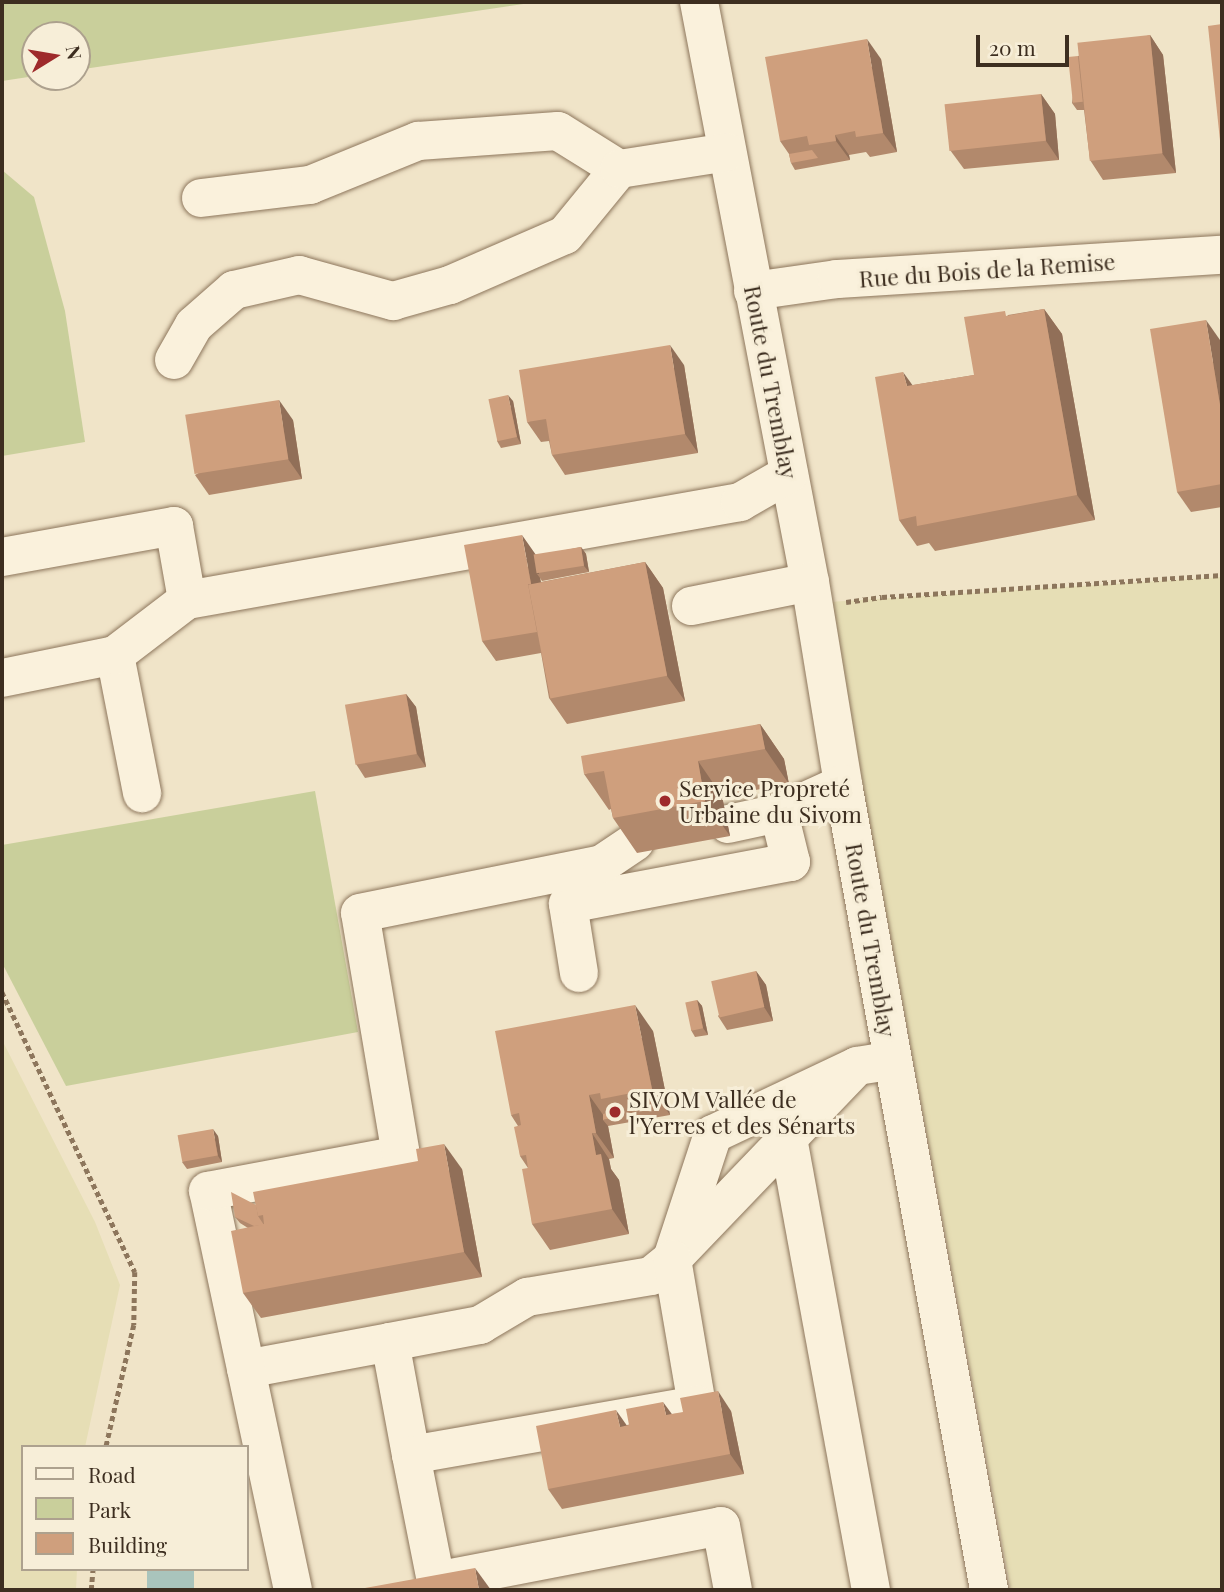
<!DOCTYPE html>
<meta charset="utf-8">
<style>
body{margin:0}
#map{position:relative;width:1224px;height:1592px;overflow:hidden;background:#f0e4c8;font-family:"Playfair Display",serif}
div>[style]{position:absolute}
.farmland>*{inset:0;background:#e6deb5}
.green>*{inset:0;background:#c9cf9b}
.water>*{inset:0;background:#a9c4bc;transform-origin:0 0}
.path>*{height:4.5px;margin-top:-2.25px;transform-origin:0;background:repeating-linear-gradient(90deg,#8d765c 0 5px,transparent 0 8.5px)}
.roads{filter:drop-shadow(0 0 2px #8d765c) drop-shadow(0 0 2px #8d765c)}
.minor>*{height:38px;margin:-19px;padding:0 19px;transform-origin:19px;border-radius:19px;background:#faf1dc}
.wall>*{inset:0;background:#b2896c}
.shaded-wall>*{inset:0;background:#916f58}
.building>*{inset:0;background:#cf9f7d;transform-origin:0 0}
.dots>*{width:19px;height:19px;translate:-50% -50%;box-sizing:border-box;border:4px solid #f7eed8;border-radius:50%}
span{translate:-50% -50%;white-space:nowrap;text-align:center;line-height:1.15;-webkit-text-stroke:6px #f7eed8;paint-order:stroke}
.street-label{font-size:23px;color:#3d2e20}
.poi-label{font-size:23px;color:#3d2e20}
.left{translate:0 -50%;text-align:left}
.frame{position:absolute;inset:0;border:4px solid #3d2e20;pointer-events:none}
.legend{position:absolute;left:21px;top:1445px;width:228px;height:126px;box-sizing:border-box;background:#f7eed8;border:2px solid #ada18e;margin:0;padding:9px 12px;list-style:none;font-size:21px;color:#3d2e20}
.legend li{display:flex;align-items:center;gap:14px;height:35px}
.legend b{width:35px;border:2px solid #ada18e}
.north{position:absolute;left:21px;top:21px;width:70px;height:70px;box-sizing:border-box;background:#f7eed8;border:2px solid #ada18e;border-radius:50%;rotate:79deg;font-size:19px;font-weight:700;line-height:28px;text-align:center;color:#3d2e20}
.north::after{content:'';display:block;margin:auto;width:24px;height:32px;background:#9e2a2b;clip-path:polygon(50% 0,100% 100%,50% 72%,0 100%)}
.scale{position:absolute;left:976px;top:35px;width:93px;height:32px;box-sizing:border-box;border:4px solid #3d2e20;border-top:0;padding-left:9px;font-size:21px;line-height:24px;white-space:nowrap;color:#3d2e20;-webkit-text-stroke:5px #f7eed8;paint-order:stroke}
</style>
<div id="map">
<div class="farmland">
<div style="clip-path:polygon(1222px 577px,1222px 1590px,1011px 1590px,829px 602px)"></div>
<div style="clip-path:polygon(2px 1040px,95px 1222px,120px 1285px,85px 1447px,23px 1447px,23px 1569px,77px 1569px,76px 1590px,2px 1590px)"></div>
</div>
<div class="green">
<div style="clip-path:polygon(2px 2px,537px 2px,77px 70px,77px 35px,35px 35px,35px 76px,2px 81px)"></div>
<div style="clip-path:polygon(2px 170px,34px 197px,65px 311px,85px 442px,2px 456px)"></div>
<div style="clip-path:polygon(315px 791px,358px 1032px,66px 1086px,2px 963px,2px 845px)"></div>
</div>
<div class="water">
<div style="left:147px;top:1569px;width:47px;height:21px"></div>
</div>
<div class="path">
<div style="left:846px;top:602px;width:36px;rotate:-8deg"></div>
<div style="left:882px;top:597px;width:341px;rotate:-3.7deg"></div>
<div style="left:2px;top:992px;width:310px;rotate:64.6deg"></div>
<div style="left:135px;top:1272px;width:53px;rotate:91.1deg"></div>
<div style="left:134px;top:1325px;width:125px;rotate:102.9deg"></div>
<div style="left:91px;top:1590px;width:21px;rotate:-85deg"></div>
</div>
<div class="roads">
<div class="minor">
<div style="left:699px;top:2px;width:591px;rotate:79.17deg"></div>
<div style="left:810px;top:582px;width:205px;rotate:80.7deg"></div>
<div style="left:843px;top:784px;width:819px;rotate:79.73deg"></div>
<div style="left:201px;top:198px;width:110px;rotate:-6.8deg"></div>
<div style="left:310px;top:185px;width:117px;rotate:-22.2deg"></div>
<div style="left:418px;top:141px;width:140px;rotate:-4.1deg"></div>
<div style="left:558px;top:131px;width:72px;rotate:31.9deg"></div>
<div style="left:753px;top:291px;width:85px;rotate:-8.1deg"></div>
<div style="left:837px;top:279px;width:386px;rotate:-3.6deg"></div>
<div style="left:174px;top:360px;width:40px;rotate:-60.3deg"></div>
<div style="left:194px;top:325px;width:53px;rotate:-41.2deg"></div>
<div style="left:234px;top:290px;width:67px;rotate:-13deg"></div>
<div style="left:299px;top:275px;width:98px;rotate:15.5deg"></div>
<div style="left:393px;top:301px;width:59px;rotate:-15.7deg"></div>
<div style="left:450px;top:285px;width:125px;rotate:-23.5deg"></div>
<div style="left:565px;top:235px;width:85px;rotate:-50.7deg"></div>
<div style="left:619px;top:169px;width:109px;rotate:-8.9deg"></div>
<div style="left:2px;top:557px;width:175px;rotate:-10.2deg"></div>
<div style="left:174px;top:526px;width:75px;rotate:80deg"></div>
<div style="left:187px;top:600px;width:562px;rotate:-10.05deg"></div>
<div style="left:740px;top:502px;width:56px;rotate:-29.7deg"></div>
<div style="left:691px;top:606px;width:121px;rotate:-11.4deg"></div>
<div style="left:115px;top:655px;width:141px;rotate:78.9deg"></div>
<div style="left:2px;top:678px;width:115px;rotate:-11.5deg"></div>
<div style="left:115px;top:655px;width:91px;rotate:-37.4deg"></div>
<div style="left:728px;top:824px;width:52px;rotate:-12.2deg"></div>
<div style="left:779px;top:813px;width:70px;rotate:-24.4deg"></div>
<div style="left:579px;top:973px;width:70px;rotate:-99.1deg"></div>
<div style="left:568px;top:904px;width:227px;rotate:-10.7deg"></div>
<div style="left:791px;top:862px;width:50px;rotate:-103.8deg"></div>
<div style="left:857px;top:1066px;width:159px;rotate:154.7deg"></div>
<div style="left:713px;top:1134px;width:132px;rotate:108.2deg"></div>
<div style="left:672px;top:1259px;width:267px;rotate:-46.2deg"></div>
<div style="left:857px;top:1066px;width:36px;rotate:-9deg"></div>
<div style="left:788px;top:1138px;width:460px;rotate:79.6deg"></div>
<div style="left:246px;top:1369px;width:147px;rotate:-10.6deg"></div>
<div style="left:390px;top:1342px;width:92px;rotate:-10.7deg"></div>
<div style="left:480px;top:1325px;width:55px;rotate:-30.8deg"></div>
<div style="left:527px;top:1297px;width:126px;rotate:-9.6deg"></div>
<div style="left:651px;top:1276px;width:27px;rotate:-39deg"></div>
<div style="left:672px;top:1259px;width:148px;rotate:80.3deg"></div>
<div style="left:697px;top:1405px;width:290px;rotate:170.1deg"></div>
<div style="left:411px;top:1455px;width:115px;rotate:-100.5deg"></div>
<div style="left:411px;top:1455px;width:128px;rotate:78.8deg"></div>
<div style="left:436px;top:1581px;width:290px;rotate:-10.9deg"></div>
<div style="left:721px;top:1526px;width:65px;rotate:79.4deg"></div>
<div style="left:293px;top:1590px;width:408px;rotate:-102deg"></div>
<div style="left:208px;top:1191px;width:196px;rotate:-10.6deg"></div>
<div style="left:401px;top:1155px;width:245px;rotate:-99.6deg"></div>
<div style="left:360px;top:913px;width:247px;rotate:-11.4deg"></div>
<div style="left:602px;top:864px;width:40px;rotate:-34deg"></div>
</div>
</div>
<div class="wall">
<div style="clip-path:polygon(1150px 35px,1163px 55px,1176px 173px,1103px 180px,1090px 160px,1084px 110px,1077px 110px,1072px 103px,1078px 56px)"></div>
<div style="clip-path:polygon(881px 59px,897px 152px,870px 157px,866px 152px,849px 155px,850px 160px,795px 170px,791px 163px,789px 154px,780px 141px)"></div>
<div style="clip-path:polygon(1041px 94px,1055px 114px,1059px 160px,964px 169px,950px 150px)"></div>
<div style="clip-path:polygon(1044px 309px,1062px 334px,1095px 520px,935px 551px,929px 543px,917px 546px,899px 520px,913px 385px,974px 375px,1008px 315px)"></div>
<div style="clip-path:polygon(1220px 340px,1222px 354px,1222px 507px,1191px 512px,1177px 492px)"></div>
<div style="clip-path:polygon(684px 365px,698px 453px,565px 475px,552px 455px,549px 441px,541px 442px,527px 422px)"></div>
<div style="clip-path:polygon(513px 401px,521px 444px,501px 448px,497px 441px)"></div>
<div style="clip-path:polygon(293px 420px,302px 479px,209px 495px,195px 475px)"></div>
<div style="clip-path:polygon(581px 547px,586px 554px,589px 572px,542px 581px,540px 578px,541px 582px,645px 562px,663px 588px,685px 701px,567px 724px,549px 698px,541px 653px,496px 661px,482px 641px,536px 555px,536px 556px)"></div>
<div style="clip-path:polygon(406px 694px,416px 707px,426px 767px,365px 778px,356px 764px)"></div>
<div style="clip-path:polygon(760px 724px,784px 759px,789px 784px,722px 796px,730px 836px,637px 853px,613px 818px,611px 809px,609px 810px,584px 774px)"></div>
<div style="clip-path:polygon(756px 971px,766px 985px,773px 1021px,727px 1030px,718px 1016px)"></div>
<div style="clip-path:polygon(697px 1000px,702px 1006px,708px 1035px,695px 1037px,691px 1030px)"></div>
<div style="clip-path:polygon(653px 1031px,670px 1115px,608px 1126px,614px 1158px,609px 1159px,611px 1169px,619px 1180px,629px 1234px,550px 1250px,532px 1224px,528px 1168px,520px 1156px,518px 1126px,511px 1115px)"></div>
<div style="clip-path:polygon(218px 1136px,222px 1162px,187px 1169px,182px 1162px)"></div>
<div style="clip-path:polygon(462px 1169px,482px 1277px,261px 1318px,243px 1293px,248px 1228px,240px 1223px,235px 1217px,256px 1205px)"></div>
<div style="clip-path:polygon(731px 1411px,744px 1474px,562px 1509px,548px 1489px,627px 1425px,672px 1414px)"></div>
</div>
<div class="shaded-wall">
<div style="clip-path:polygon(1150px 35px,1163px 55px,1176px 173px,1162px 153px)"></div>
<div style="clip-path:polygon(867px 39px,881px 59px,897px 152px,883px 133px)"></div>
<div style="clip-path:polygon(1041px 94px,1055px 114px,1059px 160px,1046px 141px)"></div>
<div style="clip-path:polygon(835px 135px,849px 155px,850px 160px,836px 141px)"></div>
<div style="clip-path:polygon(1044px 309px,1062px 334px,1095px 520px,1077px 495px)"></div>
<div style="clip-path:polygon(1206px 320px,1220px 340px,1222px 354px,1222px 417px)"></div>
<div style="clip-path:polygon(670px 345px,684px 365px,698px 453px,685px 434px)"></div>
<div style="clip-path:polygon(903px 372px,921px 397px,907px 386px)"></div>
<div style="clip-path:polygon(508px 395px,513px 401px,521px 444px,517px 437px)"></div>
<div style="clip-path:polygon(279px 400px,293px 420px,302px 479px,288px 459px)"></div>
<div style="clip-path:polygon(522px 535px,536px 555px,539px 574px,537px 574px,540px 578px,554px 651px,540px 631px)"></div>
<div style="clip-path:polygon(581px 547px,586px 554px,589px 572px,584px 566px)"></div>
<div style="clip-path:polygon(645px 562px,663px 588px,685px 701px,667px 676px)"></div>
<div style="clip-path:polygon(406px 694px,416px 707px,426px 767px,417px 754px)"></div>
<div style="clip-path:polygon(760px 724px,784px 759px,789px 784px,765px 749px)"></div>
<div style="clip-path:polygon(698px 761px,722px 796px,730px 836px,705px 801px)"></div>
<div style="clip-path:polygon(756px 971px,766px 985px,773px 1021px,764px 1007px)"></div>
<div style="clip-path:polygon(697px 1000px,702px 1006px,708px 1035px,703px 1028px)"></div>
<div style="clip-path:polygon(635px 1005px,653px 1031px,670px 1115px,652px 1089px)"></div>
<div style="clip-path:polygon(589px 1095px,606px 1119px,603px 1120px,608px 1126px,614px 1158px,596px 1133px)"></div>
<div style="clip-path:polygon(213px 1129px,218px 1136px,222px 1162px,218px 1156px)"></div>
<div style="clip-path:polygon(592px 1133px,609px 1159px,611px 1169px,619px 1180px,629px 1234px,612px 1209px,596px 1155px)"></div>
<div style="clip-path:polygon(444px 1144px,462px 1169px,482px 1277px,464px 1252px)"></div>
<div style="clip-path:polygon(718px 1391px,731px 1411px,744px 1474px,730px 1454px)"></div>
<div style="clip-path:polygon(663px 1402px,677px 1421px,666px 1415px)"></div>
<div style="clip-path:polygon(616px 1410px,630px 1430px,620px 1427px)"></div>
<div style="clip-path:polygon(475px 1568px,491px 1590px,479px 1590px)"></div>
</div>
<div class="building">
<div style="clip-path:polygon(1222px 24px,1222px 150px,1221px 150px,1208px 26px)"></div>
<div style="left:1150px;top:35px;width:119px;height:73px;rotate:84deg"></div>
<div style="clip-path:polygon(867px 39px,883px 133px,856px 137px,855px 131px,835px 135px,836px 141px,809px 145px,807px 136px,780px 141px,765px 57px)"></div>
<div style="left:1078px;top:56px;width:46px;height:10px;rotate:84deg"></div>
<div style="left:1041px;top:94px;width:47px;height:97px;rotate:84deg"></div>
<div style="clip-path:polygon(812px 150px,818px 158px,791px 163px,789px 154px)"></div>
<div style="clip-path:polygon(1044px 309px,1077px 495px,917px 526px,916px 516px,899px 520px,875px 377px,903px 372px,907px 386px,974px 375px,964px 317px,1005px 311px,1006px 316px)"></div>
<div style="clip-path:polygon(1206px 320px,1222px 417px,1222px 484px,1177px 492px,1150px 329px)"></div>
<div style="clip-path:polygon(670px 345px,685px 434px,552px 455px,546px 419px,527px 422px,519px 370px)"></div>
<div style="left:508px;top:395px;width:43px;height:20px;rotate:78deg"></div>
<div style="left:279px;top:400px;width:60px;height:95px;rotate:81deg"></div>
<div style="clip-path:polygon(522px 535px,531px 584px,528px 584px,537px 632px,482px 641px,464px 545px)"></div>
<div style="left:581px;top:547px;width:19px;height:48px;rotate:81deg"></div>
<div style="left:645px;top:562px;width:116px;height:119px;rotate:79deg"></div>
<div style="left:406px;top:694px;width:61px;height:62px;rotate:80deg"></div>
<div style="clip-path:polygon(760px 724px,765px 749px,698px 761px,705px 801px,613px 818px,604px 771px,584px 774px,581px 756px)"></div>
<div style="left:756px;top:971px;width:37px;height:46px;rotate:77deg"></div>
<div style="left:697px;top:1000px;width:29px;height:12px;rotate:78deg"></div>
<div style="clip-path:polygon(635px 1005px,652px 1089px,601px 1099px,600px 1093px,589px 1095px,596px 1133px,592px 1133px,596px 1155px,601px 1154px,612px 1209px,532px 1224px,522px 1169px,528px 1168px,526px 1155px,520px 1156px,514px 1127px,521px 1125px,519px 1113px,511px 1115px,495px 1031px)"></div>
<div style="clip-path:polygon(610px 1112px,614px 1117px,603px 1120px,603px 1114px)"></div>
<div style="left:213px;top:1129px;width:27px;height:36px;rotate:80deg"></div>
<div style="clip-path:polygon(444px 1144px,464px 1252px,243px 1293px,231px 1231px,264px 1224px,263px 1215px,258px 1216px,253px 1192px,418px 1161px,416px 1149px)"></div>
<div style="clip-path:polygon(231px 1192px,256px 1205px,258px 1216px,264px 1225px,254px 1226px,235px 1217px)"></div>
<div style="clip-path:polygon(718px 1391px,730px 1454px,548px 1489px,536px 1426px,616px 1410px,620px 1427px,629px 1425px,626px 1409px,663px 1402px,666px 1415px,683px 1412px,680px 1398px)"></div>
<div style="clip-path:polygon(475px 1568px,479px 1590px,354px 1590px)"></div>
</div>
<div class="dots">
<div style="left:665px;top:801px;background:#9e2a2b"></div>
<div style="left:615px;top:1112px;background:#9e2a2b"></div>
</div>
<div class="street-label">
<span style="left:987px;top:270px;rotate:-4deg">Rue du Bois de la Remise</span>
<span style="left:771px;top:382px;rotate:79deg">Route du Tremblay</span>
<span style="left:871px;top:940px;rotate:80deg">Route du Tremblay</span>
</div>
<div class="poi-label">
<span class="left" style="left:679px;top:801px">Service Propreté<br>Urbaine du Sivom</span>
<span class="left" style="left:629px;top:1112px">SIVOM Vallée de<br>l'Yerres et des Sénarts</span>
</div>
<div class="frame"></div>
<ul class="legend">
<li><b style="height:9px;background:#faf1dc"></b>Road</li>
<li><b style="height:19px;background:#c9cf9b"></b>Park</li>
<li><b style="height:19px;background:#cf9f7d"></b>Building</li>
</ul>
<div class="north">N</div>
<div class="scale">20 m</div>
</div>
